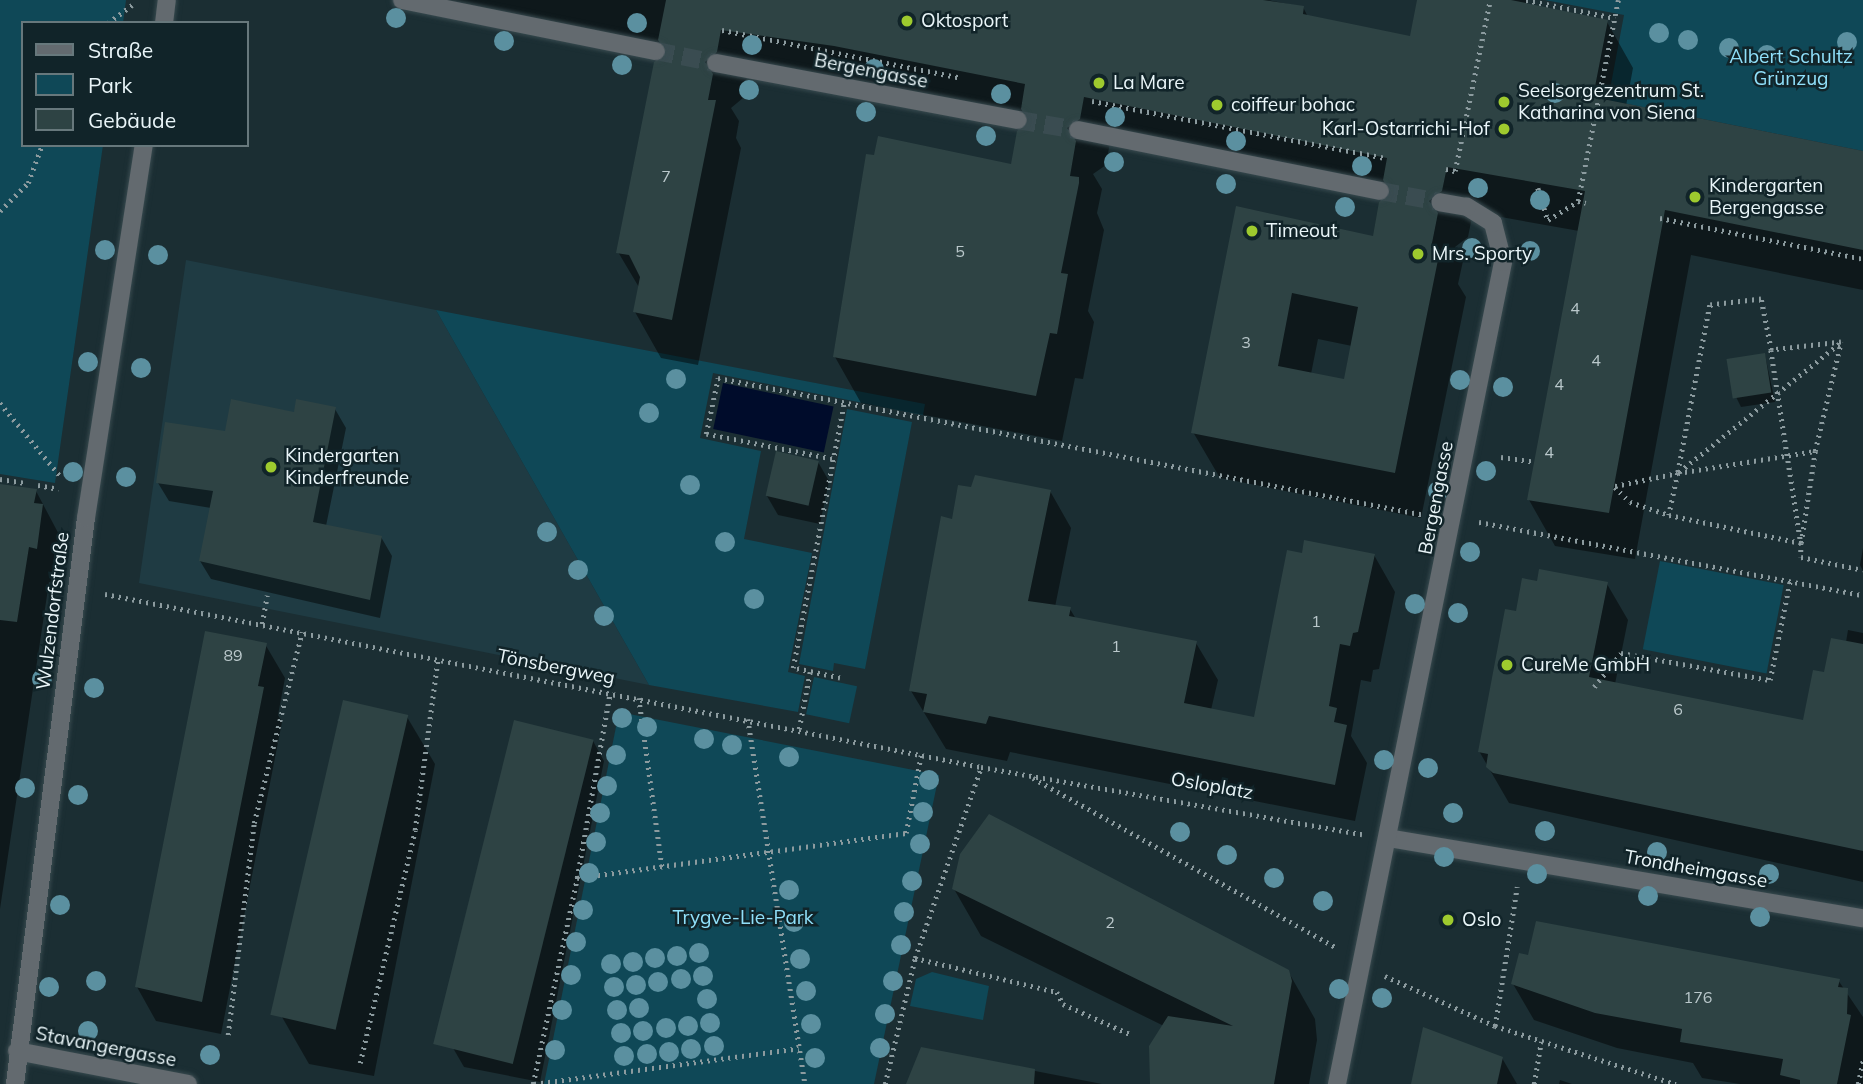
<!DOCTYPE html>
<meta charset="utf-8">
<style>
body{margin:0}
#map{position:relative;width:1863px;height:1084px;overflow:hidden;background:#1b2e33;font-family:Mulish,sans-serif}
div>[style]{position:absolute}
.built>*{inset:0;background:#1f3b43}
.green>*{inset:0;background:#0f4857;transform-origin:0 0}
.water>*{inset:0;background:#000c2b;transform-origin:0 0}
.shadow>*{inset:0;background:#0007}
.building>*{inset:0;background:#2e4344;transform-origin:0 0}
.street-tunnel>*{height:18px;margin-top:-9px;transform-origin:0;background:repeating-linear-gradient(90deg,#3a4c51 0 18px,transparent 0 27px)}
.path>*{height:4.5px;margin-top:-2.25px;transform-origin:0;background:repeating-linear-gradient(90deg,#8c9b9f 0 2px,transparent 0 7px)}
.roads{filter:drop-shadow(0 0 2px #384a4f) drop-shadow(0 0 2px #384a4f)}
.street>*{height:18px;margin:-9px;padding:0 9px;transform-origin:9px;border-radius:9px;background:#636a6f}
.trees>*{width:20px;height:20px;margin:-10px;border-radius:50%;background:#5b90a0}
.dots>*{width:19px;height:19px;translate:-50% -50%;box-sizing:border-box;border:4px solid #112429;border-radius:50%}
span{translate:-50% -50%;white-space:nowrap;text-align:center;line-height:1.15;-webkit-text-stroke:5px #112429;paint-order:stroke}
.number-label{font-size:16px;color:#bac8cb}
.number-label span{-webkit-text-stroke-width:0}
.poi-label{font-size:19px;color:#e9f5f8}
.left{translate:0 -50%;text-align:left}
.right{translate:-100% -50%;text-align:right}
.park-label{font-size:19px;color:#90e0fa}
.street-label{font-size:19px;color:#e9f5f8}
.legend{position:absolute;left:21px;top:21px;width:228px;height:126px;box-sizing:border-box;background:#112429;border:2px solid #67787c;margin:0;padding:9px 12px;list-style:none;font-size:21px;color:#e9f5f8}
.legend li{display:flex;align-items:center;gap:14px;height:35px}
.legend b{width:35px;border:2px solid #67787c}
</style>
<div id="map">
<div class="built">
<div style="clip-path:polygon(186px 260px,436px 310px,649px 685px,139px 583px)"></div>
</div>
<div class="green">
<div style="clip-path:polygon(0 0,126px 0,123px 23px,23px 23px,23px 145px,103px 145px,55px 483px,0 474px)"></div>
<div style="clip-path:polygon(1545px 0,1863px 0,1863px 151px,1608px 100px,1624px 15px)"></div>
<div style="clip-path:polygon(436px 310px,925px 404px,923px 415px,713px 373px,700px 438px,761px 451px,744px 539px,812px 553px,788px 672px,805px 676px,798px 712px,649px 685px)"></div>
<div style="clip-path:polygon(847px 409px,912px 422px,865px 669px,834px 663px,833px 671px,799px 664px)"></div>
<div style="left:1660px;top:561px;width:126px;height:90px;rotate:11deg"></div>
<div style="left:814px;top:677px;width:44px;height:38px;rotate:12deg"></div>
<div style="clip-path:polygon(619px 712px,939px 775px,874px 1084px,544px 1084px)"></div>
<div style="clip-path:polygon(932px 972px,989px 986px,983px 1020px,910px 1006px,916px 979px)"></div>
</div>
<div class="water">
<div style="left:723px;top:383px;width:113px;height:47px;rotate:12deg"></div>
</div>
<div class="shadow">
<div style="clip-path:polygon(evenodd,396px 0,1268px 0,1303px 7px,1308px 17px,1411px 38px,1442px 0,1527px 0,1526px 5px,1607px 22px,1633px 68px,1626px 106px,1863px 153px,1863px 290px,1691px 255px,1635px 559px,1555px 546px,1529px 500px,1579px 231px,1473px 212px,1468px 237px,1455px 247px,1463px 261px,1458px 284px,1466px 297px,1421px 518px,1220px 478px,1193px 432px,1237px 208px,1374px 238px,1388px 198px,1110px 142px,1106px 165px,1093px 174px,1102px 189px,1097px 213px,1104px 230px,1088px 311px,1094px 322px,1083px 379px,1075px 378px,1062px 441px,861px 403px,835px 357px,1013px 166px,1028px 125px,747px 76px,743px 98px,731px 108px,739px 121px,736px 138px,741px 148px,698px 365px,661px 358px,635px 312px,640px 289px,618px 252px,668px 54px,396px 0,1318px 339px,1352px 346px,1345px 381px,1311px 374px,1318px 339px)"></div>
<div style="clip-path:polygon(1765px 355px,1775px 402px,1741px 407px,1736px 397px)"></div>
<div style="clip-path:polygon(335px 409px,346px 428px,326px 526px,381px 537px,392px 556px,380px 618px,211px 579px,200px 561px,211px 508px,169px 501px,158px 483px,226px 433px,295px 414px)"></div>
<div style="clip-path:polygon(818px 462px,829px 481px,820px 524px,778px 515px,767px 496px)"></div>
<div style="clip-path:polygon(0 486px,36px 491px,63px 542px,57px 584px,49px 582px,0 909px)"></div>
<div style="clip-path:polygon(1050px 491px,1071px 528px,1055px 607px,1070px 609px,1076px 619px,1196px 643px,1218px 680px,1211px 710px,1255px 719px,1303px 555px,1374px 555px,1395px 592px,1379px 669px,1373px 670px,1371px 682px,1361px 680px,1351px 736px,1367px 763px,1355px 821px,1010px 752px,1007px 761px,946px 749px,911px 691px,954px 521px)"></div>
<div style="clip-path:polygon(1863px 548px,1863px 571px,1860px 565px)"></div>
<div style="clip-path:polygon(1538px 583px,1607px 584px,1628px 620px,1615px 684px,1805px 722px,1826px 674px,1846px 642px,1848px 630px,1863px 633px,1863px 882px,1509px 803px,1479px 751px,1517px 613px)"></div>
<div style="clip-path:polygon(265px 644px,285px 678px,278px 715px,282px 722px,221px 1034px,156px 1021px,137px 987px)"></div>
<div style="clip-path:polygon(407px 717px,435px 764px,374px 1076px,309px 1064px,282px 1017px)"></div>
<div style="clip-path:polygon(593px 741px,604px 761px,540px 1082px,464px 1067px,453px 1048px)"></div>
<div style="clip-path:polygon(954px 889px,1288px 971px,1315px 1019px,1317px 1040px,1309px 1084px,1152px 1084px,1170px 1029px,981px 936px)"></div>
<div style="clip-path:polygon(1838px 980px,1863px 1017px,1863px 1084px,1740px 1084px,1702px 1078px,1693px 1063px,1617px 1048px,1534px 1020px,1513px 984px)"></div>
<div style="clip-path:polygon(922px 1049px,1102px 1084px,908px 1084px)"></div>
<div style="clip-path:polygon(1502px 1058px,1517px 1084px,1413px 1084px)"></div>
<div style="clip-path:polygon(1560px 1080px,1572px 1084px,1559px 1084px)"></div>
</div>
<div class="building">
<div style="clip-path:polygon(evenodd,666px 0,1263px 0,1304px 6px,1303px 14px,1410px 36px,1417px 0,1511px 0,1608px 20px,1593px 97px,1863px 151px,1863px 250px,1665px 210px,1609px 513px,1527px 500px,1585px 191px,1447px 167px,1442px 191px,1429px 201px,1438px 213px,1431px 248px,1440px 250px,1395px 473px,1191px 433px,1236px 206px,1373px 236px,1379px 202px,1391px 193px,1383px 180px,1387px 158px,1084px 97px,1080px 119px,1067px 128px,1076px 141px,1070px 176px,1079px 177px,1079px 183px,1061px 273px,1068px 274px,1057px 334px,1050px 333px,1036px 396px,833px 357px,866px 154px,874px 155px,878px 136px,1011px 164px,1017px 131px,1029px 121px,1021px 109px,1025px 84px,834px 46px,721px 30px,717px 52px,705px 62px,713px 74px,708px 100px,716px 100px,672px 320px,633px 312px,640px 277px,629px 255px,616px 253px,654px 62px,667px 53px,658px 40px,666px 0,1292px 293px,1358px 307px,1344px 379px,1278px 366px,1292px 293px)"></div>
<div style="left:1765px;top:353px;width:40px;height:39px;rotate:81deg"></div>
<div style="clip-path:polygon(231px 399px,294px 412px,296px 399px,336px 407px,313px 522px,382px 536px,370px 600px,199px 561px,213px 491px,156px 483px,165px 422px,225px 431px)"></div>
<div style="left:776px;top:451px;width:44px;height:46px;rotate:13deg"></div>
<div style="clip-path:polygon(975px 475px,1051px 490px,1028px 601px,1071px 607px,1069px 616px,1197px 641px,1184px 703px,1254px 717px,1287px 550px,1302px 553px,1304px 540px,1375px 554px,1358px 632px,1353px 633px,1350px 646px,1340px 644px,1329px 706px,1337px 708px,1334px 722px,1347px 725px,1335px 785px,989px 716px,986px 724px,923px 712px,927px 694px,909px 691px,941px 516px,952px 519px,958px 485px,971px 487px)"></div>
<div style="clip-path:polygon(0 484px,37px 489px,34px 503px,43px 504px,37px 549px,29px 547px,17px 622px,0 620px)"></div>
<div style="clip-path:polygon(1539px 569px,1608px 582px,1589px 677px,1803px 720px,1813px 670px,1824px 672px,1831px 638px,1863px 644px,1863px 851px,1493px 773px,1486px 767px,1488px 754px,1478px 752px,1505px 609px,1516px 611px,1522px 578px,1537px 581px)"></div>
<div style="clip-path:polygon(205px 631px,267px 643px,258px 686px,264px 687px,202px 1002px,135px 987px)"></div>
<div style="left:343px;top:700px;width:67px;height:323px;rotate:13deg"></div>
<div style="left:514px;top:720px;width:82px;height:334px;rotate:14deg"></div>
<div style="clip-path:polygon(989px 814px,1289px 970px,1292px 981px,1274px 1084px,1150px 1084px,1149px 1046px,1168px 1016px,1233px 1026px,952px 889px,960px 854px)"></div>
<div style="clip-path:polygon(1536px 921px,1840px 979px,1838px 987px,1848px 988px,1847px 1014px,1851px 1015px,1837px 1084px,1800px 1084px,1800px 1080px,1780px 1075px,1783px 1059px,1680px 1042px,1682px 1029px,1595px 1013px,1511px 984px,1519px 953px,1528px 955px)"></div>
<div style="clip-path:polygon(1423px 1027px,1503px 1057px,1497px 1084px,1411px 1084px)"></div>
<div style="clip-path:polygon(921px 1047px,1035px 1069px,1034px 1084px,906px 1084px)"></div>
</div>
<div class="street-tunnel">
<div style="left:656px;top:51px;width:61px;rotate:11.3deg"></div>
<div style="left:1018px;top:120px;width:61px;rotate:9.5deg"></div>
<div style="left:1380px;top:191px;width:61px;rotate:10.4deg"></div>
</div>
<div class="path">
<div style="left:1526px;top:0;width:91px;rotate:11.4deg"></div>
<div style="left:108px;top:23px;width:30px;rotate:-37deg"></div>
<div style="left:722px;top:30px;width:241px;rotate:11.3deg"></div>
<div style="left:1092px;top:101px;width:299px;rotate:11deg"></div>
<div style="left:1446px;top:169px;width:9px;rotate:13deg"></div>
<div style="left:1455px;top:171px;width:175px;rotate:-78.4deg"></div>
<div style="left:1538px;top:188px;width:34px;rotate:73deg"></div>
<div style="left:1548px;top:220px;width:36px;rotate:-32deg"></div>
<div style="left:1578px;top:201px;width:8px;rotate:14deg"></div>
<div style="left:1578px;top:201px;width:205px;rotate:-78.7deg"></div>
<div style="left:0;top:211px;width:40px;rotate:-45deg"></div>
<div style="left:28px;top:183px;width:40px;rotate:-69.8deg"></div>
<div style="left:1660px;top:218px;width:207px;rotate:11.4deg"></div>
<div style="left:1771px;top:350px;width:195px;rotate:81.2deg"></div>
<div style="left:1801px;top:543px;width:93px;rotate:-81.3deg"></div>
<div style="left:0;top:403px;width:96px;rotate:50.5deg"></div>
<div style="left:1501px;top:457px;width:34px;rotate:8deg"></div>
<div style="left:832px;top:459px;width:128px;rotate:-168.8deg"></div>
<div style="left:706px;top:434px;width:57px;rotate:-77.9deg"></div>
<div style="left:718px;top:378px;width:720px;rotate:10.97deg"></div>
<div style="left:1679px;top:472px;width:208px;rotate:-38.7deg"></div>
<div style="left:0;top:479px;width:24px;rotate:9deg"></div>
<div style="left:38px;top:485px;width:21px;rotate:11deg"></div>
<div style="left:1615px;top:486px;width:64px;rotate:-11.7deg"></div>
<div style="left:1678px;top:473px;width:139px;rotate:-9.1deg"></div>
<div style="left:1815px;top:451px;width:112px;rotate:-76.6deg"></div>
<div style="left:1841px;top:342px;width:70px;rotate:173.5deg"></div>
<div style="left:1771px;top:350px;width:52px;rotate:-101.1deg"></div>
<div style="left:1761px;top:299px;width:51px;rotate:173.3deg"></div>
<div style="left:1710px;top:305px;width:171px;rotate:100.8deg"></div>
<div style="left:1678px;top:473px;width:43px;rotate:102.1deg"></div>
<div style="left:1669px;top:515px;width:135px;rotate:12deg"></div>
<div style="left:1801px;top:543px;width:14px;rotate:90deg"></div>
<div style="left:1801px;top:557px;width:63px;rotate:11.8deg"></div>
<div style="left:1615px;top:487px;width:21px;rotate:45deg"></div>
<div style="left:1630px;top:502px;width:41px;rotate:18.4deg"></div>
<div style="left:1479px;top:522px;width:391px;rotate:10.8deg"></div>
<div style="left:105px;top:594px;width:893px;rotate:11.17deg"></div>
<div style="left:981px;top:767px;width:387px;rotate:10deg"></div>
<div style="left:262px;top:624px;width:29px;rotate:-80deg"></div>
<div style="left:840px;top:678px;width:48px;rotate:-168deg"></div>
<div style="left:793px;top:668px;width:270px;rotate:-79.1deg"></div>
<div style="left:1594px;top:687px;width:43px;rotate:-51.5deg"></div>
<div style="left:1621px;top:653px;width:151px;rotate:10.3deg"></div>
<div style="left:1770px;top:680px;width:101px;rotate:-78.6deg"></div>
<div style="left:639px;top:698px;width:171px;rotate:82.2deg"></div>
<div style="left:748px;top:719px;width:369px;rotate:81.1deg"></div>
<div style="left:799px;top:729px;width:58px;rotate:-79.1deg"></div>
<div style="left:1033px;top:778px;width:348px;rotate:29.2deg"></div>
<div style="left:577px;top:878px;width:332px;rotate:-7.8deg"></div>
<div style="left:906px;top:833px;width:79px;rotate:-79.1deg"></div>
<div style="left:915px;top:958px;width:146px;rotate:13.5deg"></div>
<div style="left:1057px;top:992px;width:13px;rotate:63deg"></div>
<div style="left:1063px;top:1004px;width:76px;rotate:24.2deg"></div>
<div style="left:1385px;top:976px;width:121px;rotate:24.4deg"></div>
<div style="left:1495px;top:1026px;width:190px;rotate:17.8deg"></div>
<div style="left:1495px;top:1026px;width:141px;rotate:-81deg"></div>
<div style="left:228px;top:1035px;width:214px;rotate:-83deg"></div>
<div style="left:254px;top:823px;width:197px;rotate:-75.9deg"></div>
<div style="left:360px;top:1063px;width:239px;rotate:-76.7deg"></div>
<div style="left:415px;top:830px;width:174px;rotate:-82.4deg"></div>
<div style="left:533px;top:1084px;width:211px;rotate:-77.9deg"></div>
<div style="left:577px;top:878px;width:189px;rotate:-79.9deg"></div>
<div style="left:534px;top:1084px;width:267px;rotate:-7.7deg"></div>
<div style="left:885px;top:1084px;width:130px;rotate:-76.6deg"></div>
<div style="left:915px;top:958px;width:202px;rotate:-70.9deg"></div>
<div style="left:1534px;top:1084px;width:43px;rotate:-80.5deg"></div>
<div style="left:1858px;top:1084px;width:25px;rotate:-78deg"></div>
</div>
<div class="roads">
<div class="street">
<div style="left:402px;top:0;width:259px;rotate:11.4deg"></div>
<div style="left:164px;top:23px;width:23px;rotate:-83deg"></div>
<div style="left:716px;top:63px;width:307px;rotate:10.7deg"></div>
<div style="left:1078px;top:130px;width:308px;rotate:11.4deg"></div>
<div style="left:1388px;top:838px;width:482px;rotate:9.6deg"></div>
<div style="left:17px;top:1051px;width:174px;rotate:10.9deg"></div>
<div style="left:15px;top:1084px;width:570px;rotate:-82.85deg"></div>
<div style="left:86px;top:518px;width:377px;rotate:-81.2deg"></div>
<div style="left:1337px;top:1084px;width:839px;rotate:-78.58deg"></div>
<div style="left:1503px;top:262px;width:40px;rotate:-104.4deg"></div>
<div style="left:1493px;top:223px;width:31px;rotate:-148deg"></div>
<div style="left:1467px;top:207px;width:27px;rotate:-170deg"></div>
</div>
</div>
<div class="trees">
<div style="left:396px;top:18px"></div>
<div style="left:637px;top:23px"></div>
<div style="left:1659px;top:33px"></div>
<div style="left:1688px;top:40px"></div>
<div style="left:504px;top:41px"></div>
<div style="left:1847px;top:42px"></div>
<div style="left:752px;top:45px"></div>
<div style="left:1729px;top:48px"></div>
<div style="left:1767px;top:55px"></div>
<div style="left:622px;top:65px"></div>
<div style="left:874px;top:69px"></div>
<div style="left:749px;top:90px"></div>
<div style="left:1555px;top:93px"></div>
<div style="left:1001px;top:94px"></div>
<div style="left:866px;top:112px"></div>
<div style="left:1115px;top:117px"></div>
<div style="left:986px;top:136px"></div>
<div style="left:1236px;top:141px"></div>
<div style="left:1114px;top:162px"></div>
<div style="left:1362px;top:166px"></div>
<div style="left:1226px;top:184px"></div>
<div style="left:1478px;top:188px"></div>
<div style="left:1540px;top:200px"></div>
<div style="left:1345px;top:207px"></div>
<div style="left:1472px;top:248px"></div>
<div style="left:105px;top:250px"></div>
<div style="left:1530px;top:251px"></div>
<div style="left:158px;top:255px"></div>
<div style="left:88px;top:362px"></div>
<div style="left:141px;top:368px"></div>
<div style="left:676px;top:379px"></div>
<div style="left:1460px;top:380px"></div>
<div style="left:1503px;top:387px"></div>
<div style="left:649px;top:413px"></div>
<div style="left:1486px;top:471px"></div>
<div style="left:73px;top:472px"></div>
<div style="left:126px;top:477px"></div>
<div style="left:690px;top:485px"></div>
<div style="left:1438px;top:491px"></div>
<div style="left:547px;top:532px"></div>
<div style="left:725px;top:542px"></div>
<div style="left:1470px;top:552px"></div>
<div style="left:578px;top:570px"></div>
<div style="left:754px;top:599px"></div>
<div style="left:1415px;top:604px"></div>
<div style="left:1458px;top:613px"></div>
<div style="left:604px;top:616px"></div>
<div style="left:42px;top:679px"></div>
<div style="left:94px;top:688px"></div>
<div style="left:622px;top:718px"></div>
<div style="left:647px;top:727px"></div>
<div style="left:704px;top:739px"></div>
<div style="left:732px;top:745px"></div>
<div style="left:616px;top:755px"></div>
<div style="left:789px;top:757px"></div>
<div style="left:1384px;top:760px"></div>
<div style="left:1428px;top:768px"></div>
<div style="left:929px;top:780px"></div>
<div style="left:607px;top:786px"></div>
<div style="left:25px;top:788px"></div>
<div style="left:78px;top:795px"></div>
<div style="left:923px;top:812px"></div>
<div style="left:600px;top:813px"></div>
<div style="left:1453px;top:813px"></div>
<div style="left:1545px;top:831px"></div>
<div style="left:1180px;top:832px"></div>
<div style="left:596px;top:842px"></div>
<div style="left:920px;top:844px"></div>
<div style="left:1657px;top:852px"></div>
<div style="left:1227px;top:855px"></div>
<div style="left:1444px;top:857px"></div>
<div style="left:589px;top:873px"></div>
<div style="left:1537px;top:874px"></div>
<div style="left:1769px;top:874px"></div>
<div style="left:1274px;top:878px"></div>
<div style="left:912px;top:881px"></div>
<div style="left:789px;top:890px"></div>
<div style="left:1648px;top:896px"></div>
<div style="left:1323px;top:901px"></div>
<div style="left:60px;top:905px"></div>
<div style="left:583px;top:910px"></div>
<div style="left:904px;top:912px"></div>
<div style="left:1760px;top:917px"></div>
<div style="left:794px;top:922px"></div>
<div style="left:576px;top:942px"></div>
<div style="left:901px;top:945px"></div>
<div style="left:699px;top:953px"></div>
<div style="left:677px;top:956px"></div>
<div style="left:655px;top:958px"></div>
<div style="left:800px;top:959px"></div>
<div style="left:633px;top:962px"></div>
<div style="left:611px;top:964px"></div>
<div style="left:571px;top:975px"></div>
<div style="left:703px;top:976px"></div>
<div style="left:681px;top:979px"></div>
<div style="left:96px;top:981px"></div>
<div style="left:893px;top:981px"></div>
<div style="left:658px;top:982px"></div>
<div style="left:636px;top:985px"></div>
<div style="left:49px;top:987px"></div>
<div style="left:614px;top:987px"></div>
<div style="left:1339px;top:989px"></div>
<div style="left:806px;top:991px"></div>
<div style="left:1382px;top:998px"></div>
<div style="left:707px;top:999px"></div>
<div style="left:639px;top:1008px"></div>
<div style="left:562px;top:1010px"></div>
<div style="left:617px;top:1010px"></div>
<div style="left:885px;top:1014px"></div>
<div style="left:710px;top:1023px"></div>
<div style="left:811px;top:1024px"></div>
<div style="left:688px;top:1026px"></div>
<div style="left:666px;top:1028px"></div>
<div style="left:88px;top:1031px"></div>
<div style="left:643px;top:1031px"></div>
<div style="left:621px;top:1033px"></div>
<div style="left:714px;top:1046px"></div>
<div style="left:880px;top:1048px"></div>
<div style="left:691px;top:1049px"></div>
<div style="left:555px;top:1050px"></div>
<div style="left:669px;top:1052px"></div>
<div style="left:647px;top:1054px"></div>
<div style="left:210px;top:1055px"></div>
<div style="left:624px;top:1056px"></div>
<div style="left:815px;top:1058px"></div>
</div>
<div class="dots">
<div style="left:907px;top:21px;background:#9eca2e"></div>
<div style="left:1099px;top:83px;background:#9eca2e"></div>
<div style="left:1504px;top:102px;background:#9eca2e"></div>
<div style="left:1217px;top:105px;background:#9eca2e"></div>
<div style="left:1504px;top:129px;background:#9eca2e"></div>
<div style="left:1695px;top:197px;background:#9eca2e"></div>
<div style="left:1252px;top:231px;background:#9eca2e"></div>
<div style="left:1418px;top:254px;background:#9eca2e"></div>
<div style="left:271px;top:467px;background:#9eca2e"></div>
<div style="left:1507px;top:665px;background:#9eca2e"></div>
<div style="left:1448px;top:920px;background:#9eca2e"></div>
</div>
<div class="number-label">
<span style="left:666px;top:176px">7</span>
<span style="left:960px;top:251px">5</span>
<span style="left:1575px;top:308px">4</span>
<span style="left:1246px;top:342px">3</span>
<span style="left:1596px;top:360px">4</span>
<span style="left:1559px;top:384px">4</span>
<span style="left:1549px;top:452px">4</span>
<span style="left:1316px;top:621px">1</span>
<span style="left:1116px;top:646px">1</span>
<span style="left:233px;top:655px">89</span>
<span style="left:1678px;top:709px">6</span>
<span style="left:1110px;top:922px">2</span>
<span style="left:1698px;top:997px">176</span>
</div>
<div class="poi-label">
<span class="left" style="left:921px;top:21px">Oktosport</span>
<span class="left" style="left:1113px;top:83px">La Mare</span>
<span class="left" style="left:1518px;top:102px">Seelsorgezentrum St.<br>Katharina von Siena</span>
<span class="left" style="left:1231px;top:105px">coiffeur bohac</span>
<span class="right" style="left:1490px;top:129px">Karl-Ostarrichi-Hof</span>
<span class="left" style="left:1709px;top:197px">Kindergarten<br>Bergengasse</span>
<span class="left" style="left:1266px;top:231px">Timeout</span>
<span class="left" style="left:1432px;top:254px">Mrs. Sporty</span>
<span class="left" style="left:285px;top:467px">Kindergarten<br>Kinderfreunde</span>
<span class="left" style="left:1521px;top:665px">CureMe GmbH</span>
<span class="left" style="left:1462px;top:920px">Oslo</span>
</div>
<div class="park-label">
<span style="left:1791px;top:68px">Albert Schultz<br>Grünzug</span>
<span style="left:743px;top:918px">Trygve-Lie-Park</span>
</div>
<div class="street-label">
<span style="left:871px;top:71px;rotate:11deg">Bergengasse</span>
<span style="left:1436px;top:498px;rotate:-79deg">Bergengasse</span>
<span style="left:53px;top:611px;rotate:-83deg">Wulzendorfstraße</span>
<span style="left:556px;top:667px;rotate:11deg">Tönsbergweg</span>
<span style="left:1212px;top:786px;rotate:10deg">Osloplatz</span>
<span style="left:1696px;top:869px;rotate:10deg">Trondheimgasse</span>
<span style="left:106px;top:1047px;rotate:11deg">Stavangergasse</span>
</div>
<ul class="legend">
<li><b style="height:9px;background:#636a6f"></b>Straße</li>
<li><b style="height:19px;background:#0f4857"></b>Park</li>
<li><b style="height:19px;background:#2e4344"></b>Gebäude</li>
</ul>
</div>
